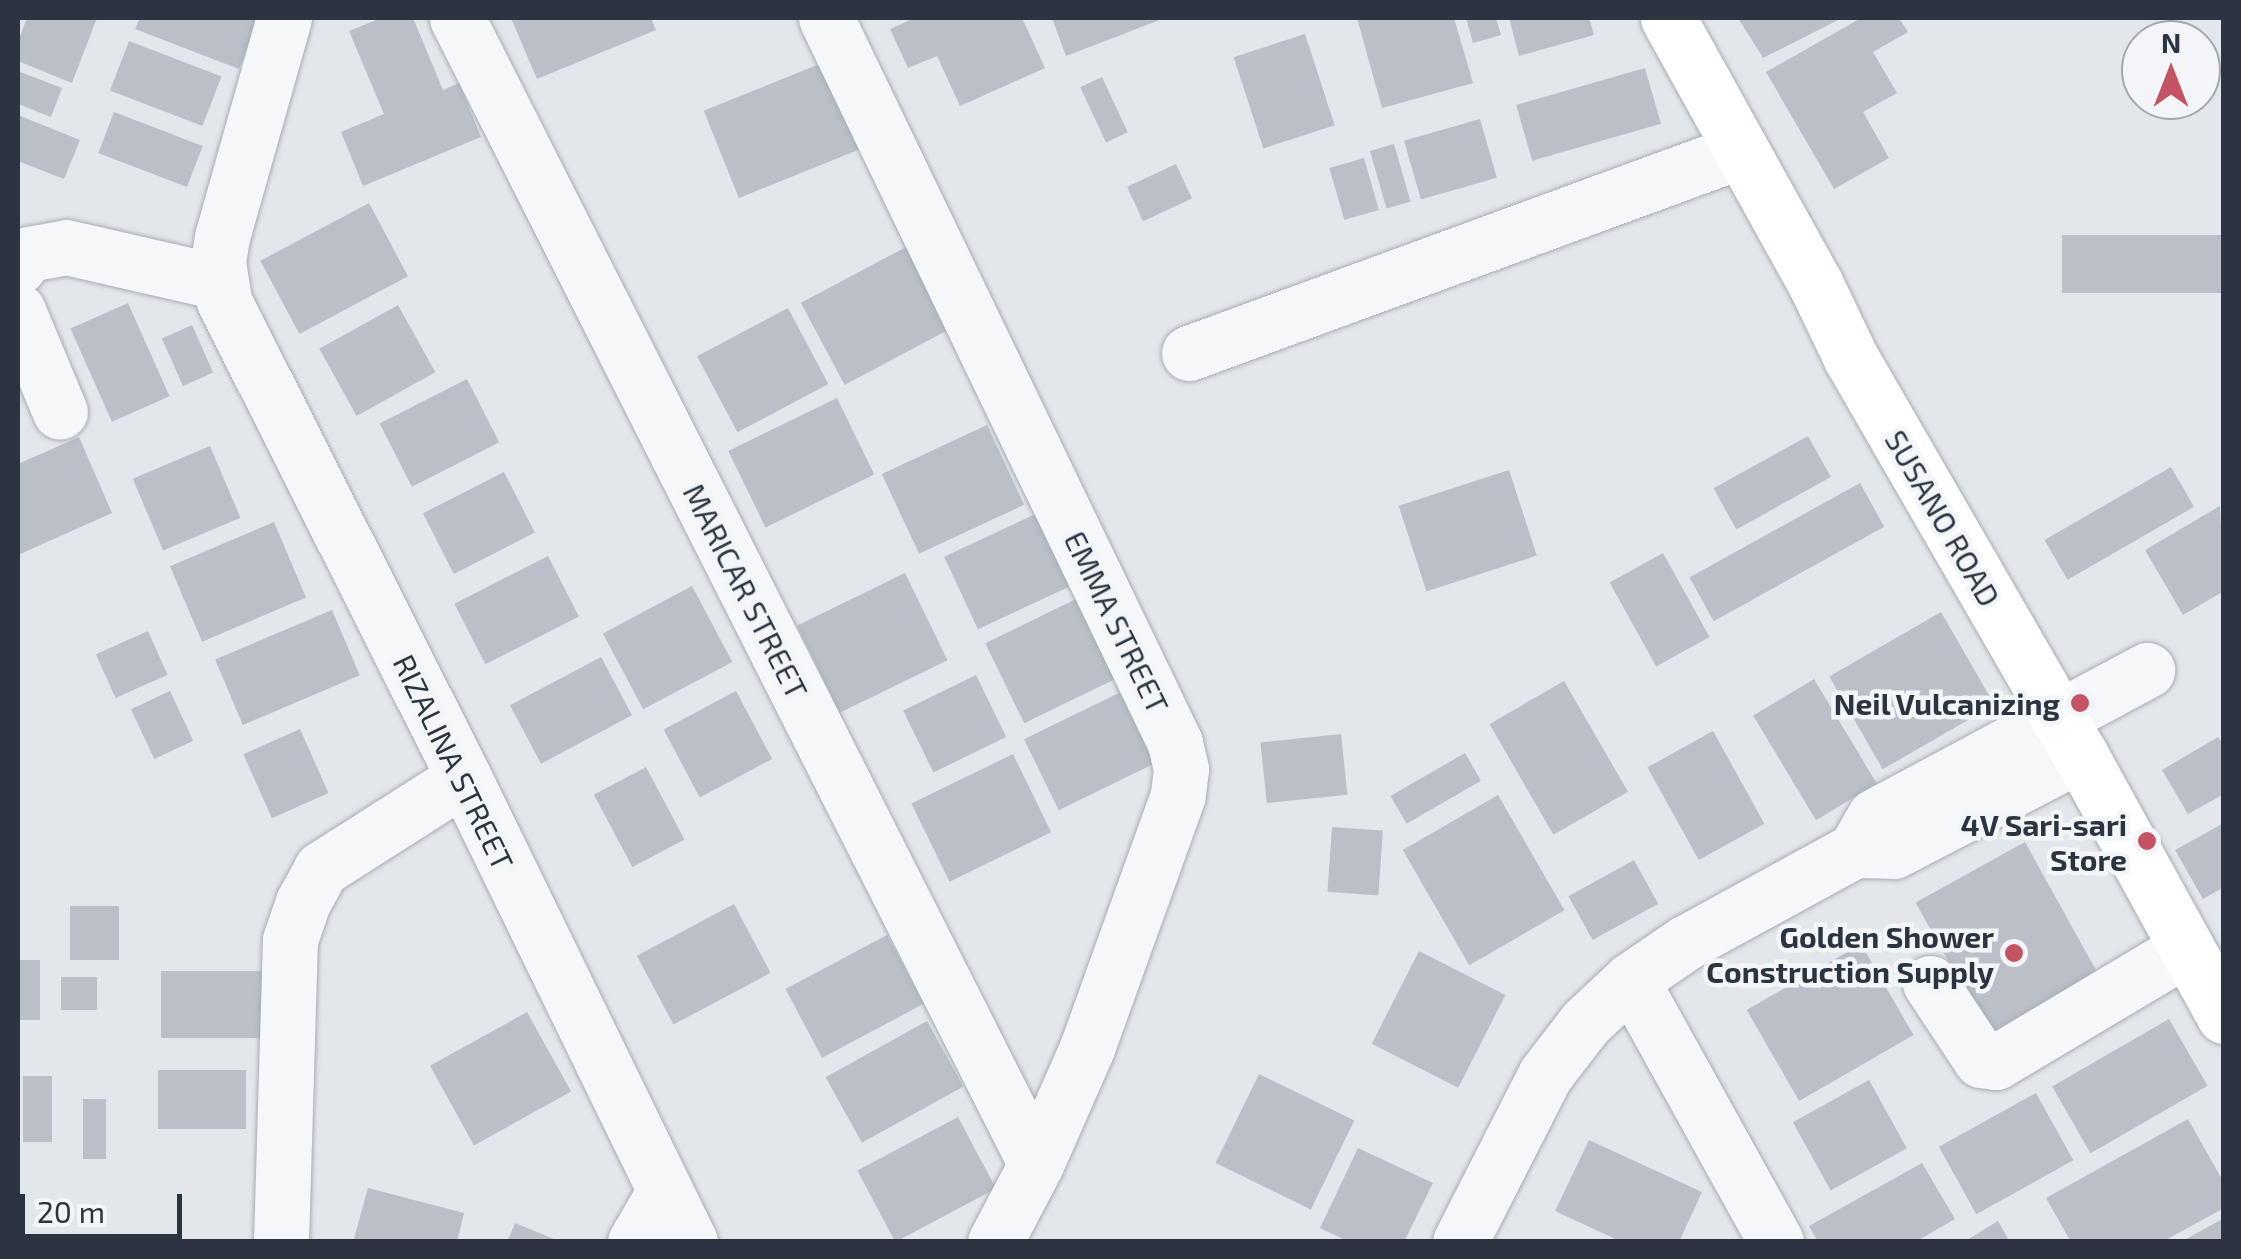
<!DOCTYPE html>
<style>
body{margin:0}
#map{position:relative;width:2241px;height:1259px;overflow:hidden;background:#e3e6ea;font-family:"Exo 2",sans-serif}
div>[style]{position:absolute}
.building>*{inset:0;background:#bbbfc7;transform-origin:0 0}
.roads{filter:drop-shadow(0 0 2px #a8adb4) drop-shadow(0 0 2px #a8adb4)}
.minor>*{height:55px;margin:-27.5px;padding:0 27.5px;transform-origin:27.5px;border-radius:27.5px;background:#f6f7f9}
.major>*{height:55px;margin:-27.5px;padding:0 27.5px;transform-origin:27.5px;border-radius:27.5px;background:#fff}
.dots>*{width:28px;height:28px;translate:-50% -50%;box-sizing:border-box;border:5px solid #f3f5f8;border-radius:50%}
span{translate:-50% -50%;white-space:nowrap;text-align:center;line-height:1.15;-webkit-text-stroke:9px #f3f5f8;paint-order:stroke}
.street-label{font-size:30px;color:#2c3441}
.poi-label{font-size:30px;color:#2c3441;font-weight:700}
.right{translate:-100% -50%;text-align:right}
.frame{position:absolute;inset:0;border:20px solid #2c3441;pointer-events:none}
.north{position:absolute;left:2121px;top:20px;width:100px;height:100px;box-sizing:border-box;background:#f3f5f8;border:2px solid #a3a8af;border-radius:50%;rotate:0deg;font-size:28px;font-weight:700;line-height:40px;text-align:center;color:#2c3441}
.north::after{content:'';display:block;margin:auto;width:35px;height:45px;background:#c45363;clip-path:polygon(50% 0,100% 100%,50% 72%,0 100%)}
.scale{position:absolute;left:20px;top:1194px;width:162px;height:45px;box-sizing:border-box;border:5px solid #2c3441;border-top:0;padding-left:12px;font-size:30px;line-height:35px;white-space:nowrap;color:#2c3441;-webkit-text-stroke:8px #f3f5f8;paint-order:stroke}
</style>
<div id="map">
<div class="building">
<div style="clip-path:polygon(27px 18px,97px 18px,72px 83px,18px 61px,18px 41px)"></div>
<div style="clip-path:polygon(140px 18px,259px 18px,239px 69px,135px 29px)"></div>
<div style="clip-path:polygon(381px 18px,413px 18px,443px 90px,459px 83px,481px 137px,363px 186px,341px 132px,384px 114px,349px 31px)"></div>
<div style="clip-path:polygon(511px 18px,651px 18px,656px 30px,537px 79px)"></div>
<div style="clip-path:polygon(915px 18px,1022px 18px,1045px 68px,960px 106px,937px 56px,908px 68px,890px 29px)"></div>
<div style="clip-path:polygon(1052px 18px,1165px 18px,1066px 56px)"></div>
<div style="clip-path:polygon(1357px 18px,1454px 18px,1473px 83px,1382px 108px)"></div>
<div style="clip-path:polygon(1466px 18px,1496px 18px,1501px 35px,1473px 43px)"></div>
<div style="clip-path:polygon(1509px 18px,1589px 18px,1594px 35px,1519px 56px)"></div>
<div style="clip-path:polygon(1738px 18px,1842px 18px,1763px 58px)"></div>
<div style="clip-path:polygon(1861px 18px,1899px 18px,1908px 32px,1873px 52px,1897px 93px,1863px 112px,1889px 158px,1834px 189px,1766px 72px)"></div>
<div style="left:1305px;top:34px;width:96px;height:75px;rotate:72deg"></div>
<div style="left:129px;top:41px;width:99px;height:53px;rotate:21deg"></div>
<div style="left:827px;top:61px;width:94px;height:133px;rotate:68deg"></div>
<div style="left:1645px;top:68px;width:58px;height:134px;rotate:74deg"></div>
<div style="clip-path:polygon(18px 71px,62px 88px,51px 117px,18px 104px)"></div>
<div style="left:1102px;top:77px;width:61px;height:24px;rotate:65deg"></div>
<div style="left:114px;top:112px;width:95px;height:44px;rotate:21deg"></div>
<div style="clip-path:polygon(18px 115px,80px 140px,64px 179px,18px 161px)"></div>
<div style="left:1480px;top:119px;width:61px;height:79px;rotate:74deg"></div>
<div style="left:1394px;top:144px;width:60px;height:25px;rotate:74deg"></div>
<div style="left:1364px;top:158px;width:54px;height:36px;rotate:74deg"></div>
<div style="left:1176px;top:164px;width:38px;height:54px;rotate:65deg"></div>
<div style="left:369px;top:203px;width:83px;height:123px;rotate:62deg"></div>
<div style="left:2224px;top:235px;width:58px;height:162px;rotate:90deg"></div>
<div style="left:906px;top:247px;width:93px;height:119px;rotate:62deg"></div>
<div style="left:128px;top:303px;width:102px;height:63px;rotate:66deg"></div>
<div style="left:398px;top:305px;width:77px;height:90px;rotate:61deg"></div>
<div style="left:788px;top:308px;width:86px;height:103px;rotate:62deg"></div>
<div style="left:192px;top:325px;width:52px;height:33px;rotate:66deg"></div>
<div style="left:467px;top:379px;width:71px;height:98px;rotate:63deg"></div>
<div style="left:837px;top:398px;width:85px;height:121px;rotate:64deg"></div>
<div style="left:987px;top:425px;width:88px;height:116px;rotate:65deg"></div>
<div style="left:1808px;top:436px;width:47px;height:108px;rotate:61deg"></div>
<div style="clip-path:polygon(79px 437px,112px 513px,18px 555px,18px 464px)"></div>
<div style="left:210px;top:446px;width:78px;height:84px;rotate:67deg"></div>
<div style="left:2171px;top:467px;width:46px;height:146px;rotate:60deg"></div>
<div style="left:1509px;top:470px;width:90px;height:116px;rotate:72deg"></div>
<div style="left:504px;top:472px;width:68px;height:91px;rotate:63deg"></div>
<div style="left:1860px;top:483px;width:50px;height:195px;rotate:61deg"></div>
<div style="clip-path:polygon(2220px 506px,2224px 591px,2183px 615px,2145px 550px)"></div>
<div style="left:1042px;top:511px;width:80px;height:108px;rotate:65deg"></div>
<div style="left:274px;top:522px;width:82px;height:113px;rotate:67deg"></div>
<div style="left:1663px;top:553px;width:96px;height:61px;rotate:61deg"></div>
<div style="left:548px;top:556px;width:68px;height:105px;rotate:63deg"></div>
<div style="left:905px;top:573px;width:97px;height:120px;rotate:64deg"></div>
<div style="left:692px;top:586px;width:86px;height:101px;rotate:62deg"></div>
<div style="left:1076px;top:599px;width:89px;height:101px;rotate:64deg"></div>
<div style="left:332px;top:610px;width:71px;height:127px;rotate:67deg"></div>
<div style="left:1941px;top:612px;width:107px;height:129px;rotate:60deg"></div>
<div style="left:148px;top:631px;width:48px;height:57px;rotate:66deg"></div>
<div style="left:601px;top:657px;width:66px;height:103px;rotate:62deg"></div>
<div style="left:976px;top:675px;width:69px;height:81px;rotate:64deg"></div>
<div style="left:1814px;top:679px;width:122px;height:71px;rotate:59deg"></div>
<div style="left:1564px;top:681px;width:128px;height:86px;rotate:60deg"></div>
<div style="left:1131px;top:687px;width:79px;height:119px;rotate:64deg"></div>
<div style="left:170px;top:691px;width:55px;height:43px;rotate:65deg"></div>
<div style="left:736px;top:691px;width:77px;height:82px;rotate:62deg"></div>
<div style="left:300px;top:729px;width:70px;height:62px;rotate:66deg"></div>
<div style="left:1713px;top:731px;width:106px;height:75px;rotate:61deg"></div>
<div style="left:1341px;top:734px;width:61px;height:81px;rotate:84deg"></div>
<div style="clip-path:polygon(2218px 737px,2224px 746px,2224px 794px,2188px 814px,2162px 770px)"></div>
<div style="left:1465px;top:753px;width:32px;height:86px;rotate:60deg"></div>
<div style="left:1013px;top:754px;width:87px;height:113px;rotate:64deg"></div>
<div style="left:646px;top:767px;width:82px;height:59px;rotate:62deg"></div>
<div style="left:1498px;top:795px;width:133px;height:110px;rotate:60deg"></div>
<div style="clip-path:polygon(2224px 823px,2224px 887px,2203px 899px,2175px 850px)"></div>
<div style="left:1332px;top:827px;width:51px;height:65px;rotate:4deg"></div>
<div style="left:2025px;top:842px;width:160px;height:125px;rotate:61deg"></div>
<div style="left:1634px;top:860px;width:50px;height:75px;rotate:61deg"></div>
<div style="left:734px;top:904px;width:78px;height:110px;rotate:62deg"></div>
<div style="left:70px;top:906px;width:49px;height:54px"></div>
<div style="left:887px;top:935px;width:78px;height:115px;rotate:62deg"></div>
<div style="left:1861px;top:944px;width:105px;height:132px;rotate:60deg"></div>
<div style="left:1419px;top:951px;width:97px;height:104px;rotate:27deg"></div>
<div style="left:18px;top:960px;width:22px;height:60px"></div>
<div style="left:161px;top:971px;width:102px;height:67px"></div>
<div style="left:61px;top:977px;width:36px;height:33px"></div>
<div style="left:527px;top:1012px;width:91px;height:111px;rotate:61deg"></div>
<div style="left:2169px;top:1019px;width:77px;height:135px;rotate:60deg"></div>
<div style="left:927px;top:1021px;width:75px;height:116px;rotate:61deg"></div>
<div style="left:158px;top:1070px;width:88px;height:59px"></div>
<div style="left:1259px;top:1074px;width:106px;height:99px;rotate:26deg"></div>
<div style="left:23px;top:1076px;width:29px;height:66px"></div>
<div style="left:1869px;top:1080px;width:78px;height:87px;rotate:61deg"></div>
<div style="left:2036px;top:1093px;width:77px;height:111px;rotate:61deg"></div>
<div style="left:83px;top:1099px;width:23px;height:60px"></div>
<div style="left:958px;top:1117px;width:81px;height:114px;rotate:62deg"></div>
<div style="clip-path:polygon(2188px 1119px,2224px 1183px,2224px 1208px,2162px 1242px,2071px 1242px,2046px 1198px)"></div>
<div style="clip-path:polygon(1589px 1140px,1702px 1192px,1679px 1242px,1622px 1242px,1555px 1211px)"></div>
<div style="clip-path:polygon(1358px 1148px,1433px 1183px,1404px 1242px,1349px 1242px,1320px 1228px)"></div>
<div style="clip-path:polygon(1922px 1163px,1955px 1219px,1915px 1242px,1818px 1242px,1809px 1226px)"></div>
<div style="clip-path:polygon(368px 1188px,464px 1213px,457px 1242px,353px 1242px)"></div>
<div style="clip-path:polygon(2224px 1218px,2224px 1242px,2181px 1242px)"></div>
<div style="clip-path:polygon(1998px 1221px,2010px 1242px,1964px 1242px)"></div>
<div style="clip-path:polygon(515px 1223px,559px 1241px,559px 1242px,507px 1242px)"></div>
</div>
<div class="roads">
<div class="minor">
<div style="left:284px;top:18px;width:228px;rotate:105.8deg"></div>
<div style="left:222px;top:237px;width:25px;rotate:99deg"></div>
<div style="left:218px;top:262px;width:39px;rotate:81deg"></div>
<div style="left:224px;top:301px;width:534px;rotate:63.29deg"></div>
<div style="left:464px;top:778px;width:516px;rotate:64.03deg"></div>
<div style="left:457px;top:18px;width:1284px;rotate:63.2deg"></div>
<div style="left:826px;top:18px;width:805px;rotate:64.29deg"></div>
<div style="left:1175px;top:743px;width:27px;rotate:77deg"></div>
<div style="left:1181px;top:769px;width:26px;rotate:97deg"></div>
<div style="left:1178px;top:795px;width:269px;rotate:109.8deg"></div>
<div style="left:1087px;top:1048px;width:127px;rotate:113.7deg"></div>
<div style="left:1036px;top:1164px;width:88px;rotate:117.7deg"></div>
<div style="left:18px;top:267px;width:16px;rotate:-52deg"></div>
<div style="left:28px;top:254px;width:39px;rotate:-10deg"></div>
<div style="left:66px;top:247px;width:157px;rotate:12.9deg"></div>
<div style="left:18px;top:311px;width:109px;rotate:67.4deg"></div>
<div style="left:1189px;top:353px;width:587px;rotate:-20.13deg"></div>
<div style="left:1855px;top:850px;width:39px;rotate:-60deg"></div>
<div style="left:1875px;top:816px;width:309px;rotate:-28.2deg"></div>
<div style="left:1631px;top:980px;width:299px;rotate:61deg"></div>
<div style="left:1930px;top:983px;width:92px;rotate:56.5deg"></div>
<div style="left:1981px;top:1060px;width:15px;rotate:8deg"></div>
<div style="left:1996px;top:1062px;width:222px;rotate:-30.8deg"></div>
<div style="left:281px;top:1242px;width:302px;rotate:-88.3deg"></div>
<div style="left:290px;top:940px;width:40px;rotate:-71.1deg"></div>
<div style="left:303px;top:902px;width:38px;rotate:-61deg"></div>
<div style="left:321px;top:869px;width:169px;rotate:-32.5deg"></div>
<div style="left:635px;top:1242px;width:58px;rotate:-59.9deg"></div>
<div style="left:1460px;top:1242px;width:187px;rotate:-63deg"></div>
<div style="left:1545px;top:1075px;width:66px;rotate:-52.4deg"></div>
<div style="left:1585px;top:1023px;width:63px;rotate:-43.1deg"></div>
<div style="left:1631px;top:980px;width:65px;rotate:-34.4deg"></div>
<div style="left:1685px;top:943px;width:194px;rotate:-28.7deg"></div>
<div style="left:1855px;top:850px;width:39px;rotate:1deg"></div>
<div style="left:1894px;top:851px;width:210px;rotate:-27.5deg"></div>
</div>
<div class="major">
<div style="left:1668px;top:18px;width:303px;rotate:61deg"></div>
<div style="left:1815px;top:283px;width:83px;rotate:64.4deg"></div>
<div style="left:1851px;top:358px;width:457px;rotate:60deg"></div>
<div style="left:2080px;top:754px;width:299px;rotate:61.2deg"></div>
</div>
</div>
<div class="dots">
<div style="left:2080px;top:703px;background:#c45363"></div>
<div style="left:2147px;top:841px;background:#c45363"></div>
<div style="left:2014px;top:953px;background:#c45363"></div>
</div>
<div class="street-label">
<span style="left:1943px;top:518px;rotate:60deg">SUSANO ROAD</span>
<span style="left:746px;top:591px;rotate:63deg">MARICAR STREET</span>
<span style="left:1117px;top:622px;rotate:64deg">EMMA STREET</span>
<span style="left:454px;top:762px;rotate:64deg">RIZALINA STREET</span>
</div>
<div class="poi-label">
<span class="right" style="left:2060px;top:703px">Neil Vulcanizing</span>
<span class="right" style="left:2127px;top:841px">4V Sari-sari<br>Store</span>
<span class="right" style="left:1994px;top:953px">Golden Shower<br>Construction Supply</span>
</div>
<div class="frame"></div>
<div class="north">N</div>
<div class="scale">20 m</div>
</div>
